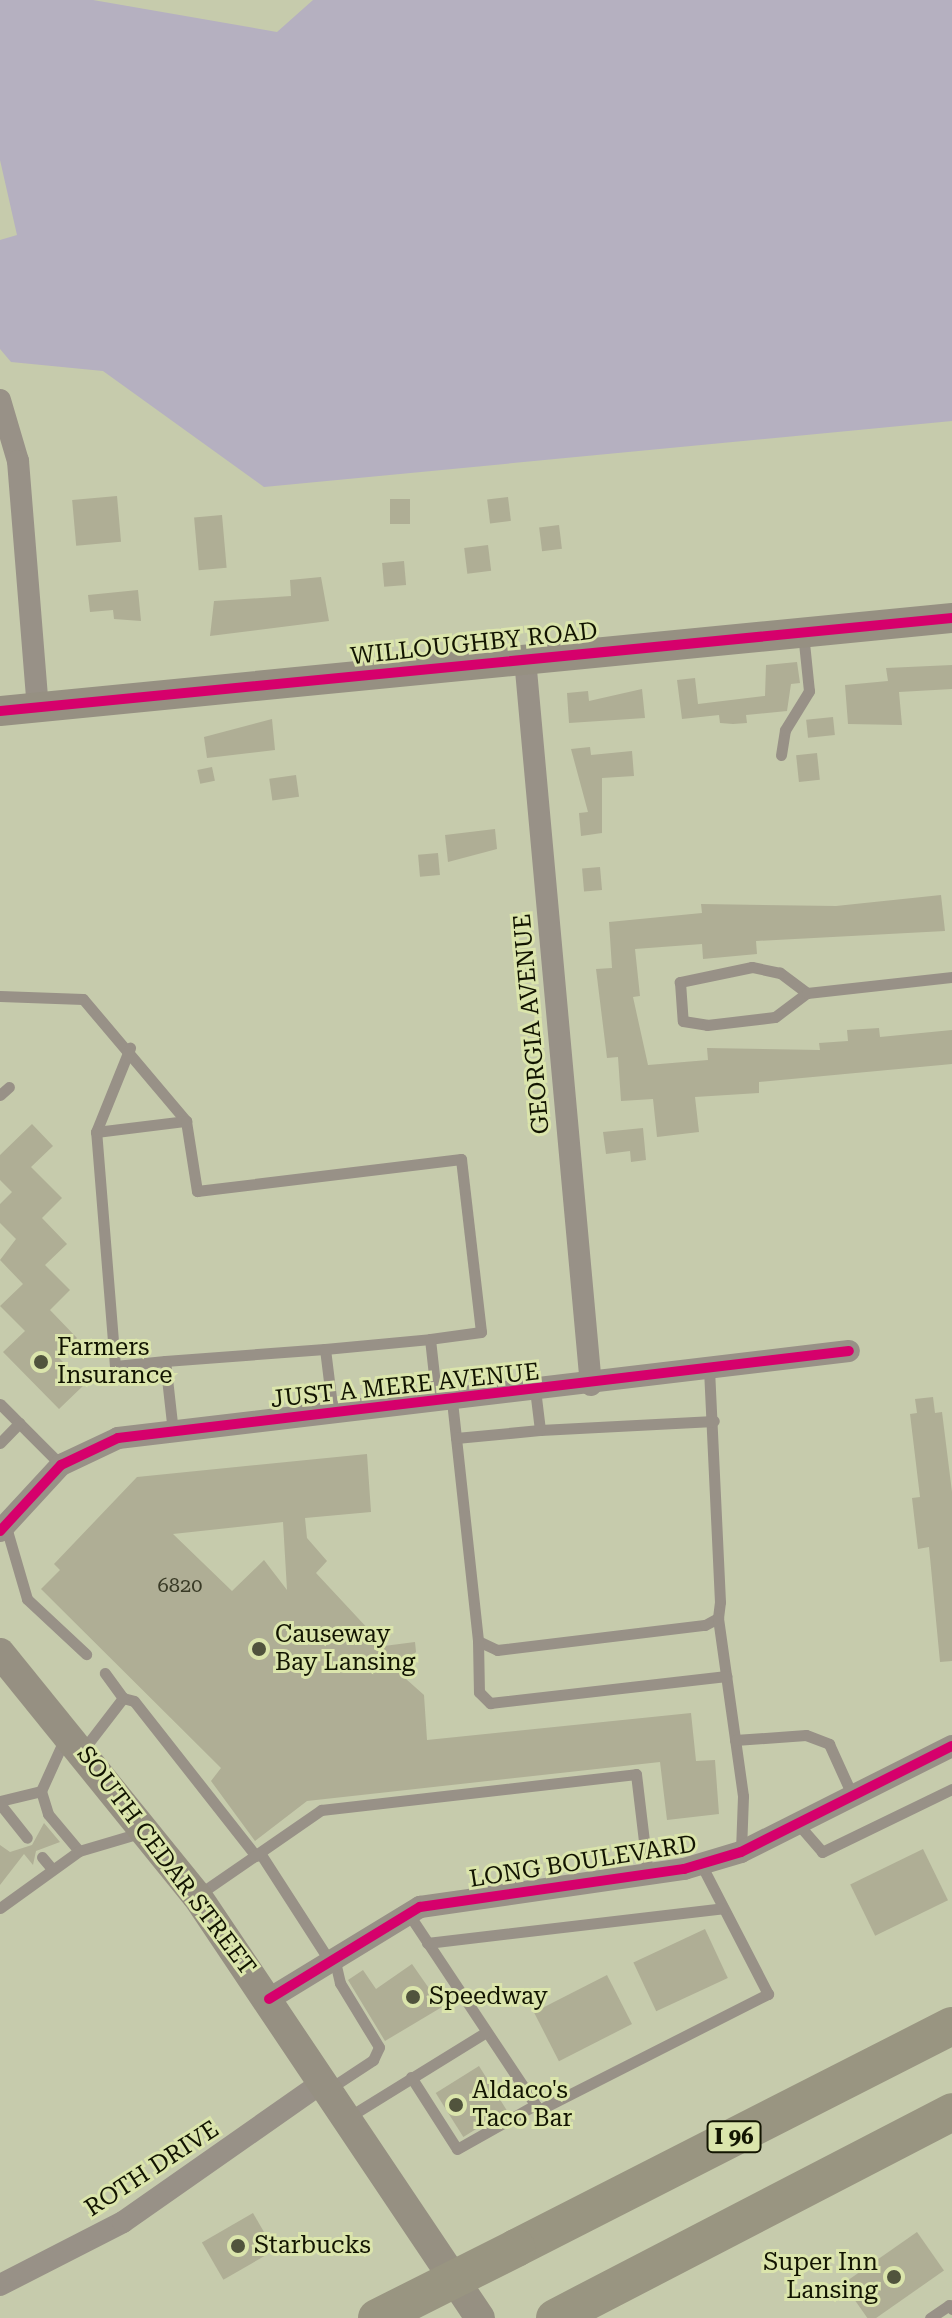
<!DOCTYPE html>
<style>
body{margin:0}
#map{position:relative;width:952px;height:2318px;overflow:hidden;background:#c6cbac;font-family:"Roboto Serif",serif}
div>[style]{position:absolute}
.green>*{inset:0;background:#b5b0c0}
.building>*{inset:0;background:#afae95;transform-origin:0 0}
.lane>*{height:11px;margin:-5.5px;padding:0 5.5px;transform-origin:5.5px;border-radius:5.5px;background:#989187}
.street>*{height:22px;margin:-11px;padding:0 11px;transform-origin:11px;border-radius:11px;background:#989187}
.secondary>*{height:30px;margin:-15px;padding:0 15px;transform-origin:15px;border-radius:15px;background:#969082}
.highway>*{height:38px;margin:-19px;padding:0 19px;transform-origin:19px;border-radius:19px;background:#999581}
.highway-bridge>*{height:38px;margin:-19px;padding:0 19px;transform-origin:19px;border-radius:19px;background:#999581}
.cycleway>*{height:10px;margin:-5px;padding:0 5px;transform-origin:5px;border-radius:5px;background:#d6006c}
.dots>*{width:22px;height:22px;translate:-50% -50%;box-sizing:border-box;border:4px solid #dbe5ac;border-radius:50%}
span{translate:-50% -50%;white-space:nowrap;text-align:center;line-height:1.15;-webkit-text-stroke:6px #dbe5ac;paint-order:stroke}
.number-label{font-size:20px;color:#393a26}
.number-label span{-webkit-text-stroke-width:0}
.shield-label span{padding:2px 6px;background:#dbe5ac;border:2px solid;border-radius:6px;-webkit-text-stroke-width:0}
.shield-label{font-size:22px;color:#121401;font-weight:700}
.street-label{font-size:24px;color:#121401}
.poi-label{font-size:24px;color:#121401}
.left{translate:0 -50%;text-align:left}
.right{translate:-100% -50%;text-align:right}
</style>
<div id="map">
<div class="green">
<div style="clip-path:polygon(0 0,93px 0,277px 32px,313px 0,952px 0,952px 421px,264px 487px,103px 371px,11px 362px,0 349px,0 240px,17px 235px,0 160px)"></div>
</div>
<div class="building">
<div style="left:117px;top:496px;width:46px;height:45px;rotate:85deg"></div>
<div style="left:508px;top:497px;width:24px;height:21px;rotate:83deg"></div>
<div style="left:390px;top:499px;width:20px;height:25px"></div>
<div style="left:222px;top:515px;width:53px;height:28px;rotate:85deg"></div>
<div style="left:559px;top:525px;width:24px;height:20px;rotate:83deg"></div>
<div style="left:488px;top:545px;width:26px;height:24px;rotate:83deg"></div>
<div style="left:404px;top:561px;width:24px;height:22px;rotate:85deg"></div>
<div style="clip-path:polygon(321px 577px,329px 621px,210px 636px,214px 601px,291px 596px,290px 580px)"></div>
<div style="clip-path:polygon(138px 590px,141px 621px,114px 619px,113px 610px,90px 612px,88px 595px)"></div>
<div style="clip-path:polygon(797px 662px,800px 683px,791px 684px,787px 711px,746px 715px,747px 723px,733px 724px,720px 723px,719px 715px,682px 719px,677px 680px,695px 678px,698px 704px,765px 696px,766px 665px)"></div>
<div style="clip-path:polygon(952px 665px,952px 689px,899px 692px,902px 725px,848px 724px,845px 685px,888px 681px,886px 668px)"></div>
<div style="clip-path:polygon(642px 689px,645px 718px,569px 723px,567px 693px,588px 691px,589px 701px)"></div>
<div style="left:833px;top:717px;width:18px;height:27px;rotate:84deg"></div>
<div style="clip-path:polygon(272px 719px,275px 750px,207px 758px,204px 737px)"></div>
<div style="clip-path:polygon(590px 747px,591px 755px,632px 751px,634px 776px,602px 778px,602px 833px,581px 836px,579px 813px,588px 812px,571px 749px)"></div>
<div style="left:817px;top:753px;width:27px;height:21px;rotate:84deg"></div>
<div style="left:212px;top:767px;width:14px;height:15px;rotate:78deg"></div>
<div style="left:296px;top:775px;width:22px;height:27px;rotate:82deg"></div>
<div style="clip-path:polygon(495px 829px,497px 849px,448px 862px,445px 835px)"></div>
<div style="left:438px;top:853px;width:22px;height:20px;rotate:85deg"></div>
<div style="left:600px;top:867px;width:23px;height:18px;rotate:85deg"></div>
<div style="clip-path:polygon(941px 895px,945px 931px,756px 941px,757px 954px,703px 959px,702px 944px,635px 949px,640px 996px,633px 997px,648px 1065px,708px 1060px,707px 1048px,820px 1050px,819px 1043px,848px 1041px,847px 1030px,879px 1028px,880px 1037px,952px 1030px,952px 1064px,759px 1082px,759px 1093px,695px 1097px,699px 1132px,657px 1137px,653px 1099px,621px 1101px,618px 1057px,607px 1058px,596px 969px,612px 968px,609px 922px,702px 913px,701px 904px,836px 906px)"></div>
<div style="clip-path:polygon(32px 1124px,53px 1146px,31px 1167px,62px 1198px,42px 1218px,67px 1244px,45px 1265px,70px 1290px,50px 1310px,77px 1338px,58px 1357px,85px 1384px,59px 1409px,3px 1352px,25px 1331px,0 1306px,23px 1284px,0 1260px,16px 1239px,0 1223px,0 1204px,12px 1192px,0 1180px,0 1155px)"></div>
<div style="clip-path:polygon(643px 1128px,646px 1160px,631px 1162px,630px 1151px,606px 1154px,603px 1132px)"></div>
<div style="clip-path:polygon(933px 1397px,935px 1413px,942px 1412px,952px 1492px,952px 1661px,940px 1662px,929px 1547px,918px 1549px,912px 1498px,920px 1497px,910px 1414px,917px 1413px,915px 1399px)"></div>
<div style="clip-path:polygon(evenodd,367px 1454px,371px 1512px,305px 1518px,307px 1538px,327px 1561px,316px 1573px,384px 1646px,415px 1642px,416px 1652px,397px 1671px,424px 1695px,427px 1740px,691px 1713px,696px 1761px,715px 1760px,719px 1814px,667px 1820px,660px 1762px,307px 1801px,255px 1841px,211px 1781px,221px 1768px,41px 1589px,60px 1570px,54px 1564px,137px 1477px,367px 1454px,283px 1522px,287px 1590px,264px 1560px,232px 1591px,173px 1534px,283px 1522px)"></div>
<div style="clip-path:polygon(44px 1823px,60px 1842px,36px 1851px,33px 1865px,24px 1854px,0 1885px,0 1845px,10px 1852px,32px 1845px)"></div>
<div style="left:923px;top:1849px;width:57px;height:81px;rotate:64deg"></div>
<div style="left:705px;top:1929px;width:54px;height:79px;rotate:65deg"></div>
<div style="clip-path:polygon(412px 1964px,442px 2007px,385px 2041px,348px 1980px,363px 1970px,376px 1989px)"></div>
<div style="left:607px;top:1975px;width:55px;height:82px;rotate:63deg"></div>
<div style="left:479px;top:2066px;width:52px;height:51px;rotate:58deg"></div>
<div style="left:253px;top:2213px;width:43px;height:59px;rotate:60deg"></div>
<div style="left:917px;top:2232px;width:47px;height:90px;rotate:55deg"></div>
</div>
<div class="lane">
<div style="left:781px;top:755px;width:25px;rotate:-81deg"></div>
<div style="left:785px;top:730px;width:46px;rotate:-58.4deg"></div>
<div style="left:809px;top:691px;width:58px;rotate:-95.9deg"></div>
<div style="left:807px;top:993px;width:34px;rotate:-143deg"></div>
<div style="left:780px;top:973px;width:29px;rotate:-168deg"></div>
<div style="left:752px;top:967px;width:74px;rotate:168.2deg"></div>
<div style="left:680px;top:982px;width:39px;rotate:86deg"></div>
<div style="left:683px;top:1021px;width:24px;rotate:9deg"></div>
<div style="left:707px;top:1025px;width:68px;rotate:-6.7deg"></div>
<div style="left:775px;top:1017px;width:40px;rotate:-37deg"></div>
<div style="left:807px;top:993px;width:146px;rotate:-6.3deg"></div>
<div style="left:0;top:996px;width:83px;rotate:2.1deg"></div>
<div style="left:83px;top:999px;width:160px;rotate:49.8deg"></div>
<div style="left:0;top:1095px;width:12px;rotate:-42deg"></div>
<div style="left:96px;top:1132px;width:91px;rotate:-68deg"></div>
<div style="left:165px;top:1361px;width:160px;rotate:-4.3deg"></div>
<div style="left:452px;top:1401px;width:241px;rotate:83.8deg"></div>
<div style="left:478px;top:1641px;width:21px;rotate:25deg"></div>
<div style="left:497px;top:1650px;width:209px;rotate:-6.9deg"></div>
<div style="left:705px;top:1625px;width:15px;rotate:-28deg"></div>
<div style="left:718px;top:1618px;width:16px;rotate:-83deg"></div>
<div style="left:720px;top:1602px;width:234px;rotate:-92.7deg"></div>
<div style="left:0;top:1404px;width:86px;rotate:45deg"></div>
<div style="left:333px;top:1414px;width:65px;rotate:-97deg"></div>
<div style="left:325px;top:1349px;width:105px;rotate:-5.4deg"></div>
<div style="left:540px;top:1430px;width:174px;rotate:-3deg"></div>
<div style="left:173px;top:1432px;width:71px;rotate:-96.4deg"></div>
<div style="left:165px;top:1361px;width:50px;rotate:174.3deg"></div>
<div style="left:115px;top:1366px;width:235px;rotate:-94.6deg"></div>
<div style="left:96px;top:1132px;width:91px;rotate:-7deg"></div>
<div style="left:186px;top:1121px;width:71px;rotate:81.1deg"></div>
<div style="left:197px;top:1191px;width:266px;rotate:-6.9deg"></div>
<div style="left:461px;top:1159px;width:174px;rotate:83.4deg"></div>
<div style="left:481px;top:1332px;width:51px;rotate:172.2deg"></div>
<div style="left:430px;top:1339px;width:63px;rotate:83.7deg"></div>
<div style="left:456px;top:1438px;width:84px;rotate:-5.4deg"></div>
<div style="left:540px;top:1430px;width:39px;rotate:-97deg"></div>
<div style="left:0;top:1443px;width:28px;rotate:-46deg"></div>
<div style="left:6px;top:1527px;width:75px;rotate:73.7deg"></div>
<div style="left:27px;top:1599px;width:81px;rotate:43deg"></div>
<div style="left:718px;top:1618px;width:180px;rotate:82deg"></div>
<div style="left:743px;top:1796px;width:55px;rotate:92.1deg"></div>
<div style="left:478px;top:1641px;width:51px;rotate:88.9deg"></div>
<div style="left:479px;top:1692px;width:16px;rotate:45deg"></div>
<div style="left:490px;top:1703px;width:238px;rotate:-6.5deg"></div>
<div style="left:123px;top:1698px;width:11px;rotate:15deg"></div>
<div style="left:134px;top:1701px;width:197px;rotate:51.8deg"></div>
<div style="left:735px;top:1740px;width:71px;rotate:-4deg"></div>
<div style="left:806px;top:1735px;width:25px;rotate:21deg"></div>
<div style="left:829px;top:1744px;width:58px;rotate:65.6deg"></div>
<div style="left:83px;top:1750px;width:66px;rotate:-52.4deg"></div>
<div style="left:123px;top:1698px;width:31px;rotate:-126deg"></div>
<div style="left:41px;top:1791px;width:24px;rotate:73deg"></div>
<div style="left:48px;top:1814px;width:48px;rotate:50deg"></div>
<div style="left:0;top:1801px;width:42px;rotate:-13.7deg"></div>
<div style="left:41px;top:1791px;width:56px;rotate:-65.7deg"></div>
<div style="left:0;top:1804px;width:43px;rotate:51.5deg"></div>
<div style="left:798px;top:1824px;width:37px;rotate:49deg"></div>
<div style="left:822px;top:1852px;width:144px;rotate:-25.9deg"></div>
<div style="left:260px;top:1853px;width:127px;rotate:57.2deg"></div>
<div style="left:42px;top:1857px;width:16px;rotate:50deg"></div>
<div style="left:198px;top:1895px;width:150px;rotate:-34.6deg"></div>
<div style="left:321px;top:1810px;width:317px;rotate:-6.5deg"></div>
<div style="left:636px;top:1774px;width:101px;rotate:83.2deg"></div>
<div style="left:0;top:1908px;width:97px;rotate:-35.8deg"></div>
<div style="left:79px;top:1851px;width:67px;rotate:-16.5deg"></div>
<div style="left:408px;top:1913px;width:237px;rotate:56.4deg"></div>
<div style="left:539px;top:2110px;width:257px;rotate:-26.9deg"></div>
<div style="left:768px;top:1994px;width:146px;rotate:-117.3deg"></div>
<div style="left:427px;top:1943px;width:298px;rotate:-6.7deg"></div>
<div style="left:411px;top:2077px;width:85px;rotate:57.4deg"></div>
<div style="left:457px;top:2149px;width:90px;rotate:-29.4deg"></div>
<div style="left:329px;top:2089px;width:53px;rotate:-33.4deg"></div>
<div style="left:373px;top:2060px;width:14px;rotate:-65deg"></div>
<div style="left:379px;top:2047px;width:75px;rotate:-121.4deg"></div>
<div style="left:340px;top:1983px;width:26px;rotate:-103deg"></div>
<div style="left:347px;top:2118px;width:163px;rotate:-31.7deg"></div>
<div style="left:930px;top:2318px;width:23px;rotate:-34deg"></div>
<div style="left:949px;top:2305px;width:5px;rotate:53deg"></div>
</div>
<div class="street">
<div style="left:0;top:400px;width:64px;rotate:73.6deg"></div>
<div style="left:18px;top:461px;width:248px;rotate:85.4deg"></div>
<div style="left:525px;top:659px;width:729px;rotate:84.81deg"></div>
<div style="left:0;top:1531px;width:90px;rotate:-47.3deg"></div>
<div style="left:61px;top:1465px;width:63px;rotate:-25.3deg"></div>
<div style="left:118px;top:1438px;width:736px;rotate:-6.79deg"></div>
<div style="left:269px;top:1999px;width:177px;rotate:-31.4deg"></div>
<div style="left:420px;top:1907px;width:267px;rotate:-8.2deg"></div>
<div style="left:684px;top:1869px;width:59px;rotate:-16.6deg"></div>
<div style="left:741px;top:1852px;width:236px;rotate:-26.7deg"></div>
<div style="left:0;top:2285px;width:138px;rotate:-27.1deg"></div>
<div style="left:123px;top:2222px;width:244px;rotate:-35deg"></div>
</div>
<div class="secondary">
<div style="left:0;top:711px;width:957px;rotate:-5.58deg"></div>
<div style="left:0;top:1653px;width:313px;rotate:51deg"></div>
<div style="left:197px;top:1896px;width:508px;rotate:56.15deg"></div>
</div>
<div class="highway">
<div style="left:516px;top:2248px;width:489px;rotate:-27deg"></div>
<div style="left:555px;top:2318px;width:447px;rotate:-27.4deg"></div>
</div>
<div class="highway-bridge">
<div style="left:377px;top:2318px;width:156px;rotate:-26.7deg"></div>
</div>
<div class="cycleway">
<div style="left:0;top:711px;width:957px;rotate:-5.58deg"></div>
<div style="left:0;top:1531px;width:90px;rotate:-47.3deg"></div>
<div style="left:61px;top:1465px;width:63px;rotate:-25.3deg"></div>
<div style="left:118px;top:1438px;width:736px;rotate:-6.79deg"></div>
<div style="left:269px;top:1999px;width:177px;rotate:-31.4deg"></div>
<div style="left:420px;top:1907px;width:267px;rotate:-8.2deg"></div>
<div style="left:684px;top:1869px;width:59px;rotate:-16.6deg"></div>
<div style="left:741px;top:1852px;width:236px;rotate:-26.7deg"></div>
</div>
<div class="dots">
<div style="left:41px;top:1362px;background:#51543d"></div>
<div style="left:259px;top:1649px;background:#51543d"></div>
<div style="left:413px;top:1997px;background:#51543d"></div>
<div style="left:456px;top:2105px;background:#51543d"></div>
<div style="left:238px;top:2246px;background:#51543d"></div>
<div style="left:894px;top:2277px;background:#51543d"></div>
</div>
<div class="number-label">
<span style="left:180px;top:1585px">6820</span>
</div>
<div class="shield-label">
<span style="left:734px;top:2137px">I 96</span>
</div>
<div class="street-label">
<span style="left:474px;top:644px;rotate:-6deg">WILLOUGHBY ROAD</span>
<span style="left:532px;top:1024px;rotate:-95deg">GEORGIA AVENUE</span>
<span style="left:405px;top:1386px;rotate:-6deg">JUST A MERE AVENUE</span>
<span style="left:166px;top:1861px;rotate:53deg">SOUTH CEDAR STREET</span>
<span style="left:583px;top:1862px;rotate:-9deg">LONG BOULEVARD</span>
<span style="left:152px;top:2169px;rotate:-33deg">ROTH DRIVE</span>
</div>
<div class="poi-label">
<span class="left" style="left:57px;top:1362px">Farmers<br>Insurance</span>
<span class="left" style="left:275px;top:1649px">Causeway<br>Bay Lansing</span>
<span class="left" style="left:429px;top:1997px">Speedway</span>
<span class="left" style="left:472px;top:2105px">Aldaco's<br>Taco Bar</span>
<span class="left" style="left:254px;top:2246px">Starbucks</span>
<span class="right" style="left:878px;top:2277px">Super Inn<br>Lansing</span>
</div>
</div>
